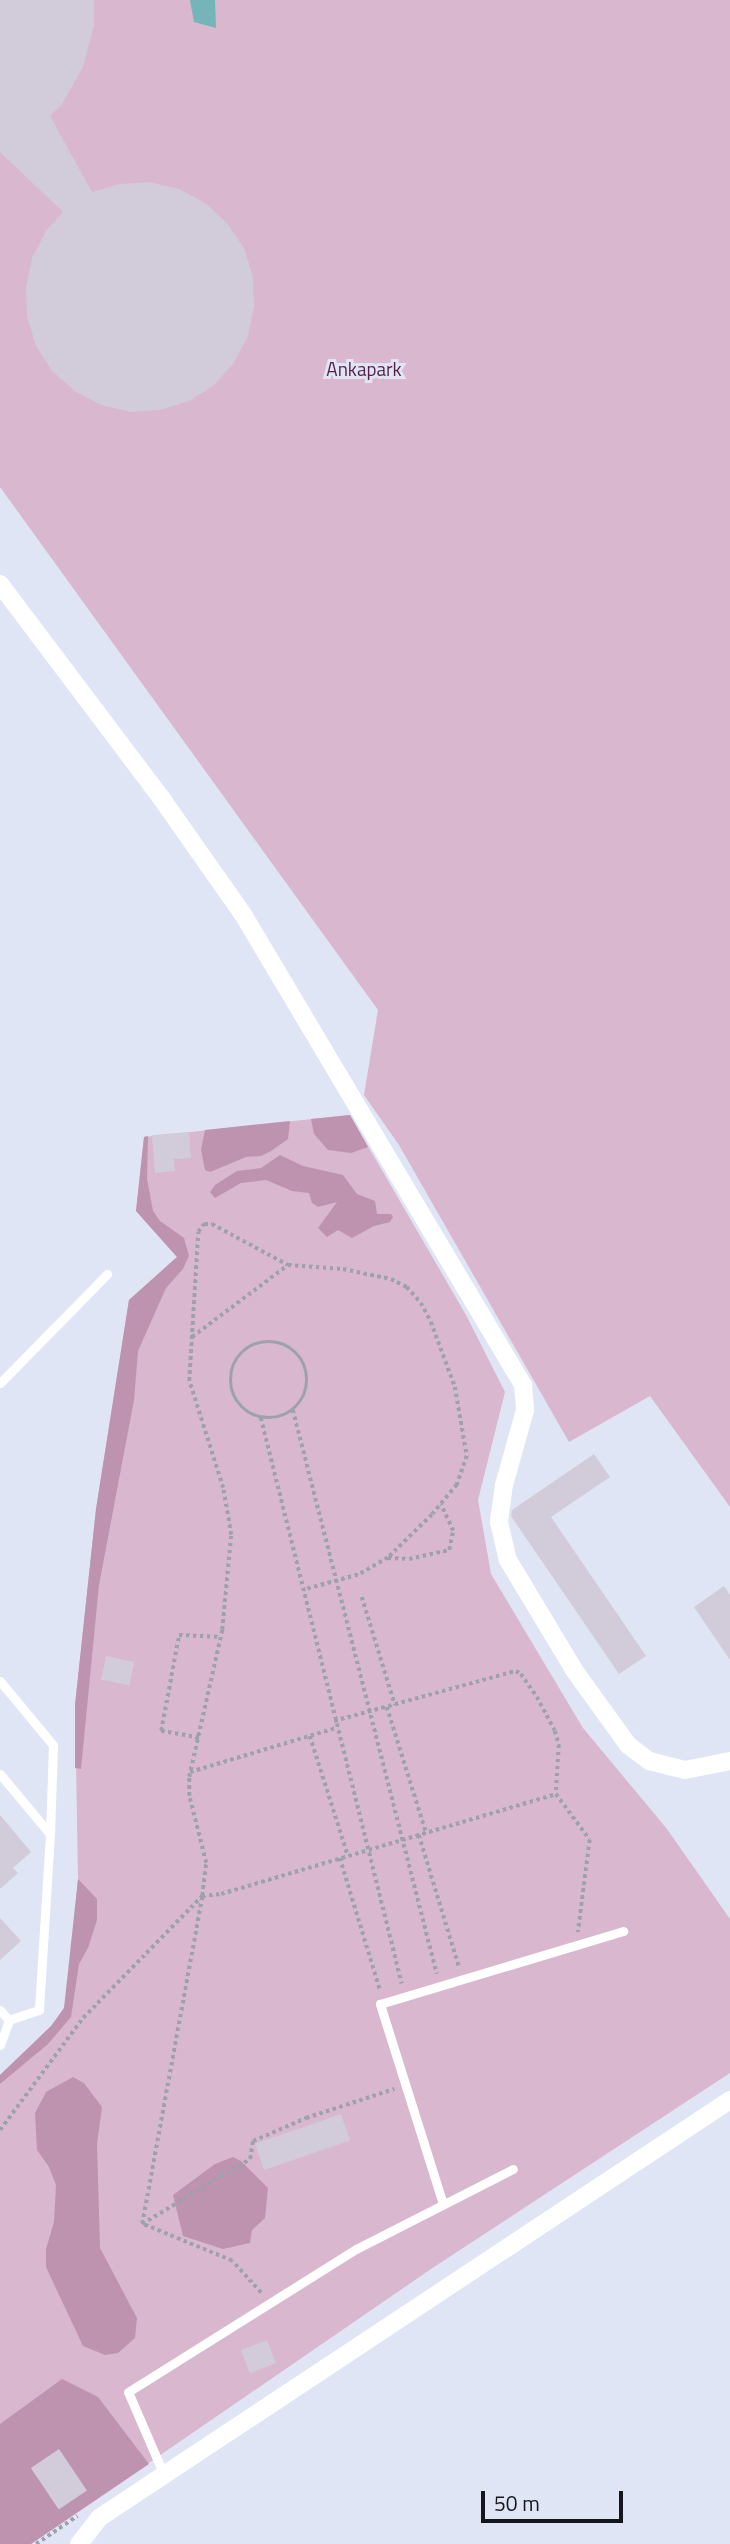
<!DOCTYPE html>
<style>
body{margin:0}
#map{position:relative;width:730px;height:2544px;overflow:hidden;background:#dfe5f4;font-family:"Titillium Web",sans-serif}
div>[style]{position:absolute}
.green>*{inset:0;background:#d9b7ce}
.forest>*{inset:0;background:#be93b0}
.water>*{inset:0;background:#75b5b9}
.building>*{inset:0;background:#d1cbda;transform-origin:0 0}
.path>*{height:3.5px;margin-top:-1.75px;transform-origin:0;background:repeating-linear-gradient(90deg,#9da1ad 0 3.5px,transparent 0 7px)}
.path>.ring{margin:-1.75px;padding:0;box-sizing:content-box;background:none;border:3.5px solid #9da1ad;border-radius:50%}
.service>*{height:9px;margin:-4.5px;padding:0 4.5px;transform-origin:4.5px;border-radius:4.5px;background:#fff}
.minor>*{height:18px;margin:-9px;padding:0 9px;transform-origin:9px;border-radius:9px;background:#fff}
span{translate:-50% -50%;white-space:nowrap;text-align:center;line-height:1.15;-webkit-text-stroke:6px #dfe5f4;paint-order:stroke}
.park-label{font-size:19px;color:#551f47}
.scale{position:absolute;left:481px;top:2491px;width:142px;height:32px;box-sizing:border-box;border:4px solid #15171c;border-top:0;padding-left:9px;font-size:21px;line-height:24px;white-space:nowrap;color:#15171c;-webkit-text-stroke:5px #dfe5f4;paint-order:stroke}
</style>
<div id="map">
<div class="green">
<div style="clip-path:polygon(0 0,730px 0,730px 1507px,650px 1396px,569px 1442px,399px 1145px,364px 1095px,378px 1010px,0 487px)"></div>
<div style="clip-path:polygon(350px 1115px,466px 1315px,505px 1392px,478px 1500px,491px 1574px,583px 1728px,667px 1829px,730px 1919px,730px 2073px,431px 2269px,31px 2544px,0 2544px,0 2075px,52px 2026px,64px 2008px,68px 1988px,78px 1879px,75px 1705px,96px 1509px,129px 1300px,177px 1257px,136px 1211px,144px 1137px)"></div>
</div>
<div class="forest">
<div style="clip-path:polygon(350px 1115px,368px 1147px,351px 1153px,328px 1150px,314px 1134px,311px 1119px)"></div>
<div style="clip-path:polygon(290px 1121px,288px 1139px,271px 1151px,261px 1156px,246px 1157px,210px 1172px,205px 1170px,201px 1150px,205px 1130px)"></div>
<div style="clip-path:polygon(148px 1136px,147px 1179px,153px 1211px,160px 1221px,184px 1238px,189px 1256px,183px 1269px,166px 1288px,138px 1351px,134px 1400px,99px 1585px,81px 1769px,75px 1768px,75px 1705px,96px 1509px,129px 1300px,177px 1257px,136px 1211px,144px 1137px)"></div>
<div style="clip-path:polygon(280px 1155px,303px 1166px,343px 1175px,357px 1194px,375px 1201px,377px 1214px,391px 1214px,393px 1217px,390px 1222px,374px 1226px,352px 1238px,338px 1230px,327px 1237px,318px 1228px,337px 1202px,318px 1207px,312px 1203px,309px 1193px,292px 1191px,266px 1180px,241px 1183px,215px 1198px,210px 1192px,215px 1185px,237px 1171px,261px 1168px)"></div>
<div style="clip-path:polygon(78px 1879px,97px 1899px,97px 1920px,88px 1948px,79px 1964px,71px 2017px,48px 2044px,0 2084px,0 2075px,51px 2026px,64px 2008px)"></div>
<div style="clip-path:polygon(73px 2077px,84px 2083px,102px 2107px,97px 2144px,100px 2248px,137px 2318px,135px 2338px,118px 2353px,105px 2355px,83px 2346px,46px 2267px,46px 2249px,54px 2222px,56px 2185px,49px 2167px,37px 2150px,35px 2113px,46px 2092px)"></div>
<div style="clip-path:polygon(233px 2157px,241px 2161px,268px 2188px,265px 2218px,252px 2230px,250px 2243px,223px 2249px,183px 2236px,173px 2195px,215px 2164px)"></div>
<div style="clip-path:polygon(62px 2379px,98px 2397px,149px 2464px,31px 2544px,0 2544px,0 2424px)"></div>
</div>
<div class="water">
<div style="clip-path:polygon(190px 0,215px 0,216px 28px,194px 22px)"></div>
</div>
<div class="building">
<div style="clip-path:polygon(0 0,94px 0,94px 25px,83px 67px,62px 104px,50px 116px,92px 192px,120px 184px,149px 182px,179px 189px,205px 203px,227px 223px,244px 248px,253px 277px,254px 307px,248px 336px,234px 363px,214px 385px,189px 401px,160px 410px,131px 412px,101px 405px,75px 391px,52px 371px,36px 346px,27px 317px,26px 287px,32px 258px,46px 231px,63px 212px,0 152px)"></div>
<div style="clip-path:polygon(189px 1132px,191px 1158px,174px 1159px,175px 1171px,155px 1173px,152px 1135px)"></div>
<div style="clip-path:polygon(594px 1454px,610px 1477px,551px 1517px,646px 1656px,619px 1674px,511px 1516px,512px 1510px)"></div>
<div style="clip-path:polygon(724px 1586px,730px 1595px,730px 1660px,694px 1607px)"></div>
<div style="left:106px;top:1656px;width:29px;height:24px;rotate:12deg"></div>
<div style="clip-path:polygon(0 1815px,31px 1852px,13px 1868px,18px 1873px,0 1889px)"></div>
<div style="clip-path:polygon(0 1918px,21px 1941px,0 1960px)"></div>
<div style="left:341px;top:2114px;width:28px;height:91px;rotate:71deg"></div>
<div style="left:267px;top:2340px;width:25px;height:28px;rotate:69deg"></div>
<div style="left:59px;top:2449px;width:50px;height:34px;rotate:56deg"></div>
</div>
<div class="path">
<div style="left:192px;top:1337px;width:120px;rotate:-36.9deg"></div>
<div class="ring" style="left:231px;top:1342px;width:72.5px;height:72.5px"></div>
<div style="left:293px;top:1410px;width:582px;rotate:75.68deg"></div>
<div style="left:261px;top:1418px;width:583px;rotate:76.01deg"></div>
<div style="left:388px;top:1558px;width:21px;rotate:3deg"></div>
<div style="left:409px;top:1559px;width:41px;rotate:-12.7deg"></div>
<div style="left:449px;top:1550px;width:19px;rotate:-78deg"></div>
<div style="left:453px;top:1531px;width:29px;rotate:-115deg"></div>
<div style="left:362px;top:1597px;width:113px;rotate:73deg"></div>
<div style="left:387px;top:1707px;width:131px;rotate:72.7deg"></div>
<div style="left:334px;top:1721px;width:189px;rotate:-15.4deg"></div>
<div style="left:516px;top:1671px;width:6px;rotate:31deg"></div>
<div style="left:521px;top:1674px;width:28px;rotate:55deg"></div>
<div style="left:537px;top:1697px;width:38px;rotate:62deg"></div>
<div style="left:555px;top:1731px;width:15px;rotate:74deg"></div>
<div style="left:559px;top:1745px;width:49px;rotate:93.5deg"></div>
<div style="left:310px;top:1736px;width:126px;rotate:72.4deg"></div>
<div style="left:199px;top:1738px;width:39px;rotate:-170deg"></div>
<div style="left:161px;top:1731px;width:98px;rotate:-79.4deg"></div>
<div style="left:179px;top:1635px;width:42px;rotate:2.7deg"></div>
<div style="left:190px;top:1772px;width:152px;rotate:-16.8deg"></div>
<div style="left:419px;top:1835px;width:138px;rotate:73.1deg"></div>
<div style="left:340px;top:1858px;width:138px;rotate:73.1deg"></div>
<div style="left:0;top:2130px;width:139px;rotate:-53.5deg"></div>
<div style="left:83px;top:2018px;width:170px;rotate:-45.7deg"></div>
<div style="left:202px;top:1896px;width:33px;rotate:-83deg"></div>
<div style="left:206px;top:1863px;width:69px;rotate:-104.2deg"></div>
<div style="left:189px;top:1796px;width:19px;rotate:-90deg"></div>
<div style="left:189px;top:1777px;width:151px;rotate:-77.3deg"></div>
<div style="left:222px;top:1630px;width:95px;rotate:-84.6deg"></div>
<div style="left:231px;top:1535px;width:48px;rotate:-99.7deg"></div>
<div style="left:223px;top:1488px;width:112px;rotate:-107.6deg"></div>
<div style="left:189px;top:1381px;width:149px;rotate:-86.5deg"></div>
<div style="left:198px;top:1232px;width:10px;rotate:-53deg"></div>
<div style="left:204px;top:1224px;width:8px"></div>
<div style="left:212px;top:1224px;width:86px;rotate:28.3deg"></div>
<div style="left:288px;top:1265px;width:55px;rotate:4.2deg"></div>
<div style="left:343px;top:1269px;width:49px;rotate:11.8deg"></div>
<div style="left:391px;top:1279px;width:18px;rotate:27deg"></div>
<div style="left:407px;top:1287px;width:21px;rotate:49deg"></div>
<div style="left:421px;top:1303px;width:21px;rotate:62deg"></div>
<div style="left:431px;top:1322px;width:69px;rotate:69.7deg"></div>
<div style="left:455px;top:1387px;width:70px;rotate:80.1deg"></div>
<div style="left:467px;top:1456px;width:31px;rotate:109deg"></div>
<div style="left:457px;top:1485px;width:39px;rotate:130deg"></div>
<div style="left:432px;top:1515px;width:62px;rotate:135.7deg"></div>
<div style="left:388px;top:1558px;width:34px;rotate:150deg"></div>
<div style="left:358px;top:1575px;width:56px;rotate:164.5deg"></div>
<div style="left:142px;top:2224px;width:126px;rotate:-31deg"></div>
<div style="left:250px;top:2159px;width:18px;rotate:-81deg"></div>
<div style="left:253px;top:2141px;width:58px;rotate:-23.5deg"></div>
<div style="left:306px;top:2118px;width:93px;rotate:-18.2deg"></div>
<div style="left:261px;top:2293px;width:43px;rotate:-132.2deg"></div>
<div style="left:232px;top:2261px;width:97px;rotate:-157.7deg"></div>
<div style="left:142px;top:2224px;width:333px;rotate:-79.6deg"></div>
<div style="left:202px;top:1896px;width:19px;rotate:-6deg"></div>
<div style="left:221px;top:1894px;width:350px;rotate:-16.6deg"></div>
<div style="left:556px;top:1794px;width:57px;rotate:53.5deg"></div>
<div style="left:590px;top:1840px;width:93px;rotate:97.4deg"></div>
<div style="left:36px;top:2544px;width:50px;rotate:-34.3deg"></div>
</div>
<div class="service">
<div style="left:0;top:1383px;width:153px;rotate:-45.5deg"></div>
<div style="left:0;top:1681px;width:83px;rotate:50.4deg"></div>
<div style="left:53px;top:1745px;width:89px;rotate:91.9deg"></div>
<div style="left:50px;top:1834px;width:176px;rotate:93.6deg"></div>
<div style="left:39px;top:2010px;width:32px;rotate:162deg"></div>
<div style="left:0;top:1774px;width:78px;rotate:50.2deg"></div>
<div style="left:0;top:2010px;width:13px;rotate:48deg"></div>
<div style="left:0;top:2045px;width:27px;rotate:-70deg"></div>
<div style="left:443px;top:2204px;width:210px;rotate:-107.5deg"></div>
<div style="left:380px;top:2004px;width:254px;rotate:-16.7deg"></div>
<div style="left:164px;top:2475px;width:90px;rotate:-113.4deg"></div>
<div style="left:128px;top:2392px;width:269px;rotate:-32.1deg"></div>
<div style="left:356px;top:2249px;width:176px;rotate:-27deg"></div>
</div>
<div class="minor">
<div style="left:0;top:584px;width:273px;rotate:53deg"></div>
<div style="left:164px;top:802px;width:139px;rotate:54.9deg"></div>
<div style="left:244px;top:916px;width:546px;rotate:59.25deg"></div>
<div style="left:523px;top:1385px;width:25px;rotate:85deg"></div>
<div style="left:525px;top:1410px;width:78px;rotate:105.6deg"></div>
<div style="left:504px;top:1485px;width:37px;rotate:98deg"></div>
<div style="left:499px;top:1522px;width:39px;rotate:77deg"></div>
<div style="left:508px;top:1560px;width:128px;rotate:59deg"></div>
<div style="left:574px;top:1670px;width:92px;rotate:54.2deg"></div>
<div style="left:628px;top:1745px;width:26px;rotate:37deg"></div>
<div style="left:649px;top:1761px;width:37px;rotate:14deg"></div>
<div style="left:685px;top:1770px;width:46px;rotate:-11.3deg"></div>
<div style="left:79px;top:2544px;width:33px;rotate:-52deg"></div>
<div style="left:99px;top:2518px;width:757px;rotate:-33.52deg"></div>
</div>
<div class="park-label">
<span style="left:364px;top:369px">Ankapark</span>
</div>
<div class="scale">50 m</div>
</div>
